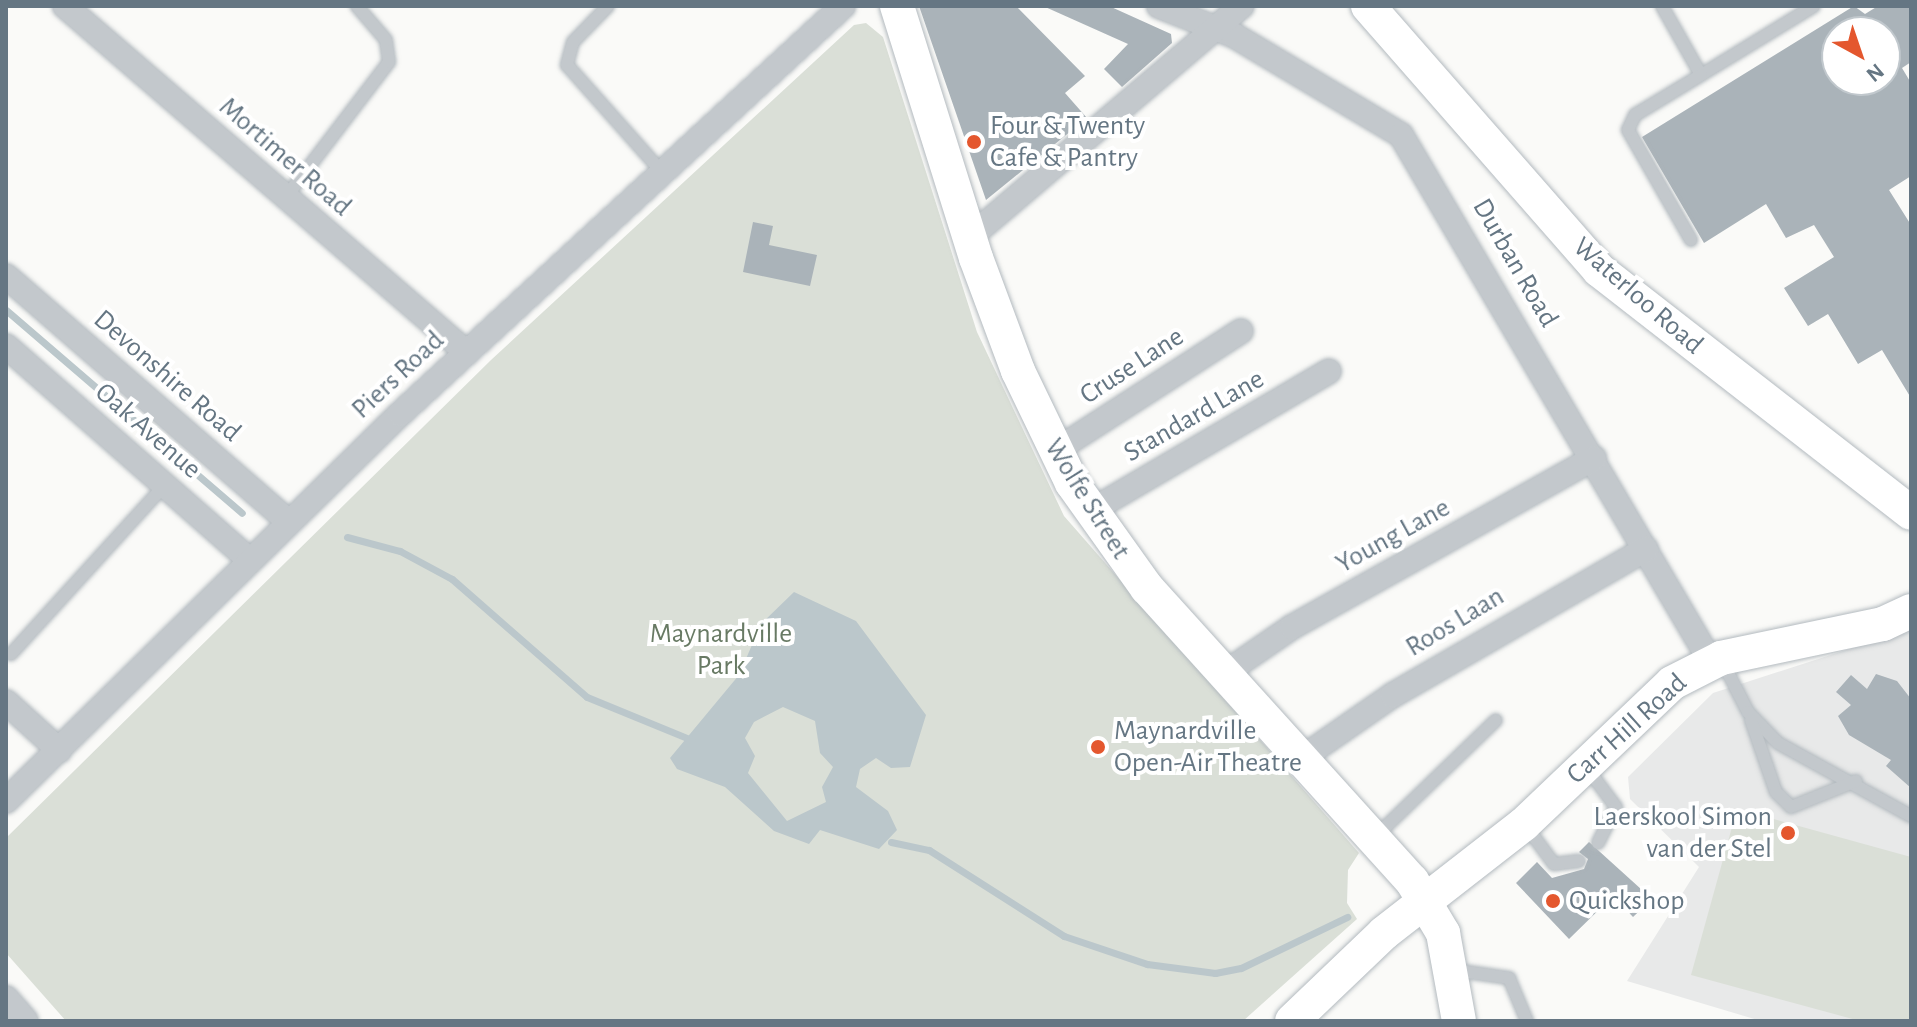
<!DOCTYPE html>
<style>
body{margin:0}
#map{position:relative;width:1917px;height:1027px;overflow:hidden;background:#fafaf8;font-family:"Alegreya Sans",sans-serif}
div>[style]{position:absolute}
.built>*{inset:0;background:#e8e9e9}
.green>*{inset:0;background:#dadfd7}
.water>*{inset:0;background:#bbc7cb}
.stream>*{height:7px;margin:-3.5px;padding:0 3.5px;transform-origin:3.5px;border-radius:3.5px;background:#bbc7cb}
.building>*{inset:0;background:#aab3b9}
.roads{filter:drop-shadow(0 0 2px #b3babf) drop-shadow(0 0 2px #b3babf)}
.lane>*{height:12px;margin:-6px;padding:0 6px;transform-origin:6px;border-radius:6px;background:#c3c8cc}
.street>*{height:24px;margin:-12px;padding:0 12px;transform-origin:12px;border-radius:12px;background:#c3c8cc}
.secondary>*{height:34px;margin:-17px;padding:0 17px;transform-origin:17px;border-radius:17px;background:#fff}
.dots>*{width:22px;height:22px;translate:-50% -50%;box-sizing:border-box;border:4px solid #fff;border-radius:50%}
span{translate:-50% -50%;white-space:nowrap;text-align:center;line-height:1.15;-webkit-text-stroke:8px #fff;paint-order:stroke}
.poi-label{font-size:28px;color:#657683}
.left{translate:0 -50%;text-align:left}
.right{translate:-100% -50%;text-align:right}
.street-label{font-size:28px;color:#657683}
.park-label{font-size:28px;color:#687a64}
.frame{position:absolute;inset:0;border:8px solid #657683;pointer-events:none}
.north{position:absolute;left:1821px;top:16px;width:80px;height:80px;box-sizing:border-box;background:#fff;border:2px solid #c1c8cd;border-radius:50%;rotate:140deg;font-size:22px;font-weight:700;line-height:32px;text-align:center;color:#657683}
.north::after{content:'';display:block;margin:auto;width:28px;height:36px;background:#e4572e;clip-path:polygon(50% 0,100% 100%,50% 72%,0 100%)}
</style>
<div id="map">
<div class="built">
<div style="clip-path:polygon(1911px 629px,1911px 1021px,1761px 1021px,1627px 981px,1699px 867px,1630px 799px,1628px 777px,1713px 693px)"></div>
</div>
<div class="green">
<div style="clip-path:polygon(866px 23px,883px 37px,977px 332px,1064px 516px,1359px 853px,1348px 870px,1347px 903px,1357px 919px,1243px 1021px,66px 1021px,6px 953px,6px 838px,491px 360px,854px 25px)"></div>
<div style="clip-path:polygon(1737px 809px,1911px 857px,1911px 1021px,1860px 1021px,1691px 975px)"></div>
</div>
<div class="water">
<div style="clip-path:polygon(evenodd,794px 592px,856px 621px,926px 715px,910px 767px,891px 768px,876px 758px,860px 769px,856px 787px,888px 811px,897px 830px,879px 849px,820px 830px,809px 844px,774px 831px,725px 787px,677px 769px,670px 758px,739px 675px,761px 624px,794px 592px,783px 707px,815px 721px,820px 753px,833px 767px,822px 787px,826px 802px,787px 821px,748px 773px,755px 756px,745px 738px,754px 722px,783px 707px)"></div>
</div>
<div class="stream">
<div style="left:6px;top:310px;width:311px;rotate:40.7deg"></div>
<div style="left:347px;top:537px;width:55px;rotate:14.8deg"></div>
<div style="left:400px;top:551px;width:59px;rotate:28.3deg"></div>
<div style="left:452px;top:579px;width:179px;rotate:41.2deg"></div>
<div style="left:587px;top:697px;width:113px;rotate:22.3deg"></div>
<div style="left:891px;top:842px;width:39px;rotate:12deg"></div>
<div style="left:929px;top:850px;width:160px;rotate:32.5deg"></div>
<div style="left:1064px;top:936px;width:88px;rotate:18.6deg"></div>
<div style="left:1147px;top:964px;width:69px;rotate:7.5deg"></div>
<div style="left:1215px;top:973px;width:26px;rotate:-11deg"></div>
<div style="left:1241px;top:968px;width:118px;rotate:-25.7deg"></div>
</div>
<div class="building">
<div style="clip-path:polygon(919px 6px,1016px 6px,1085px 76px,1065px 93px,1087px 118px,986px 200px)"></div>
<div style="clip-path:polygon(1043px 6px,1109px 6px,1171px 34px,1172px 43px,1122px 87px,1104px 69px,1128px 44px)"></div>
<div style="clip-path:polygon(evenodd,1854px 6px,1865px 14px,1878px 6px,1911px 6px,1911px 62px,1902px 68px,1911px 83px,1911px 176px,1889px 190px,1911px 225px,1911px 398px,1882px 350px,1858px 364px,1828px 314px,1808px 326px,1784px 288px,1834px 257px,1814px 225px,1786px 238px,1766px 204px,1704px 243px,1642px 137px,1854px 6px,1837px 32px,1885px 32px,1885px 80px,1837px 80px,1830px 52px,1837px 32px)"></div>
<div style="clip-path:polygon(753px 222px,773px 226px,769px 245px,817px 255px,810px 286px,743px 272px)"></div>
<div style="clip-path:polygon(1876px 674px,1897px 681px,1911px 699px,1911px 788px,1886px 766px,1891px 760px,1849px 735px,1838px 716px,1851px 705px,1836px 692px,1851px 675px,1867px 689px)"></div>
<div style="clip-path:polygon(1589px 842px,1652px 899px,1633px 917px,1613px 896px,1569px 939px,1516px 883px,1537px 862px,1552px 878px,1584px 869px,1588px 859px,1579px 852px)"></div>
</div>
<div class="roads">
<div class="lane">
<div style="left:608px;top:6px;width:50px;rotate:134.2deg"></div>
<div style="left:573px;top:42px;width:24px;rotate:105deg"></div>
<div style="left:567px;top:65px;width:142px;rotate:48.4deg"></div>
<div style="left:1662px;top:6px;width:79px;rotate:60.5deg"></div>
<div style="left:1701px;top:75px;width:132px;rotate:-31.4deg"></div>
<div style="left:286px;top:197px;width:170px;rotate:-52.7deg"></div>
<div style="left:389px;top:62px;width:22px;rotate:-98deg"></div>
<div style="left:386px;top:40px;width:45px;rotate:-130.5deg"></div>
<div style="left:1691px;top:240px;width:127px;rotate:-119.8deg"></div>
<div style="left:1628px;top:130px;width:17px;rotate:-65deg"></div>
<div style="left:1635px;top:115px;width:77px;rotate:-31.2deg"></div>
<div style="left:11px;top:654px;width:227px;rotate:-47.7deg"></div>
<div style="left:1722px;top:661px;width:57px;rotate:63deg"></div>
<div style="left:1748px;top:712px;width:43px;rotate:45.9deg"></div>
<div style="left:1778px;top:743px;width:152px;rotate:28.8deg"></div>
<div style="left:1751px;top:720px;width:76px;rotate:70.9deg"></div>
<div style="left:1776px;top:792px;width:21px;rotate:45deg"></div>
<div style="left:1791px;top:807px;width:70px;rotate:-21.8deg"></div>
<div style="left:1587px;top:768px;width:49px;rotate:53.4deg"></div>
<div style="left:1616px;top:807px;width:40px;rotate:116.6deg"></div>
<div style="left:1526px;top:826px;width:47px;rotate:53.6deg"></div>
<div style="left:1554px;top:864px;width:25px;rotate:-7deg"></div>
<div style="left:1375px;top:837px;width:168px;rotate:-44deg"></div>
<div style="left:1454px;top:970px;width:56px;rotate:8.3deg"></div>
<div style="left:1509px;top:978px;width:47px;rotate:67.3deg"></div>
</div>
<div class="street">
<div style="left:65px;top:6px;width:530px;rotate:40.79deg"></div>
<div style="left:1159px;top:6px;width:82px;rotate:21.5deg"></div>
<div style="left:1235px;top:36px;width:193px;rotate:30.8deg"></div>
<div style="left:1401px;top:135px;width:611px;rotate:59.53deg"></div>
<div style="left:969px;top:238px;width:358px;rotate:-40.4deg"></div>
<div style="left:6px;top:276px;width:375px;rotate:41deg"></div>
<div style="left:6px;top:346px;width:325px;rotate:41.3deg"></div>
<div style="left:1055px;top:451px;width:221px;rotate:-32.8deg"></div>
<div style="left:1089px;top:512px;width:278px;rotate:-30.4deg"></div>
<div style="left:1225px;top:673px;width:81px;rotate:-34.5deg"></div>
<div style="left:1292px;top:627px;width:346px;rotate:-29.2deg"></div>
<div style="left:6px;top:702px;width:72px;rotate:42.2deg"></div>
<div style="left:1302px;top:758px;width:111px;rotate:-34.7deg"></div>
<div style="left:1393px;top:695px;width:292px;rotate:-30deg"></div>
<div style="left:6px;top:801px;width:552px;rotate:-44.49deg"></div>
<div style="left:400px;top:414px;width:602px;rotate:-42.64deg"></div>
<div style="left:6px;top:998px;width:30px;rotate:49deg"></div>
</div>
<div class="secondary">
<div style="left:897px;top:6px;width:264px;rotate:72.6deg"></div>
<div style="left:976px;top:258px;width:121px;rotate:69.6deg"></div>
<div style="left:1018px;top:371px;width:124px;rotate:64.3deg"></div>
<div style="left:1072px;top:483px;width:129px;rotate:54.5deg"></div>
<div style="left:1147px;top:588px;width:395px;rotate:47.9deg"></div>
<div style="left:1412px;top:881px;width:61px;rotate:59.2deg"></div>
<div style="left:1443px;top:933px;width:89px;rotate:79.7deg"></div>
<div style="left:1368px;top:6px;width:351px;rotate:48.8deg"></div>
<div style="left:1599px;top:270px;width:395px;rotate:37.9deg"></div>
<div style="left:1292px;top:1021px;width:127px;rotate:-43.7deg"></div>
<div style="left:1384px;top:933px;width:177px;rotate:-37.9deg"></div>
<div style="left:1524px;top:824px;width:204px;rotate:-43.6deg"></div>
<div style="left:1672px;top:683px;width:55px;rotate:-27deg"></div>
<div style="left:1721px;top:658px;width:166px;rotate:-11.9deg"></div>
<div style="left:1883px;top:624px;width:31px;rotate:-25deg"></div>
</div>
</div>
<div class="dots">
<div style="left:974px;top:142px;background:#e4572e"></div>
<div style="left:1098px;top:747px;background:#e4572e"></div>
<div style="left:1788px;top:833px;background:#e4572e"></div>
<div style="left:1553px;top:901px;background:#e4572e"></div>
</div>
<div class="poi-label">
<span class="left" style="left:990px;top:142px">Four &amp; Twenty<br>Cafe &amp; Pantry</span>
<span class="left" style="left:1114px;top:747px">Maynardville<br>Open-Air Theatre</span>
<span class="right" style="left:1772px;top:833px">Laerskool Simon<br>van der Stel</span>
<span class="left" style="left:1569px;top:901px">Quickshop</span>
</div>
<div class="street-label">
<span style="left:285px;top:157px;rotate:41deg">Mortimer Road</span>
<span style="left:1515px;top:263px;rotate:60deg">Durban Road</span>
<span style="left:1638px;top:296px;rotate:41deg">Waterloo Road</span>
<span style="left:1132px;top:366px;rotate:-33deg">Cruse Lane</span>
<span style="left:398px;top:375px;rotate:-43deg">Piers Road</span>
<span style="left:167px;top:376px;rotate:41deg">Devonshire Road</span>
<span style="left:1194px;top:416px;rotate:-30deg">Standard Lane</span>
<span style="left:148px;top:431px;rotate:41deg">Oak Avenue</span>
<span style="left:1087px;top:499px;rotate:58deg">Wolfe Street</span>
<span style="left:1393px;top:536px;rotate:-29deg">Young Lane</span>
<span style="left:1455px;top:622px;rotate:-31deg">Roos Laan</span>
<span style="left:1627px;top:729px;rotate:-42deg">Carr Hill Road</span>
</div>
<div class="park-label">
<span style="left:721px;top:650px">Maynardville<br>Park</span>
</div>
<div class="frame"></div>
<div class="north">N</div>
</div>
